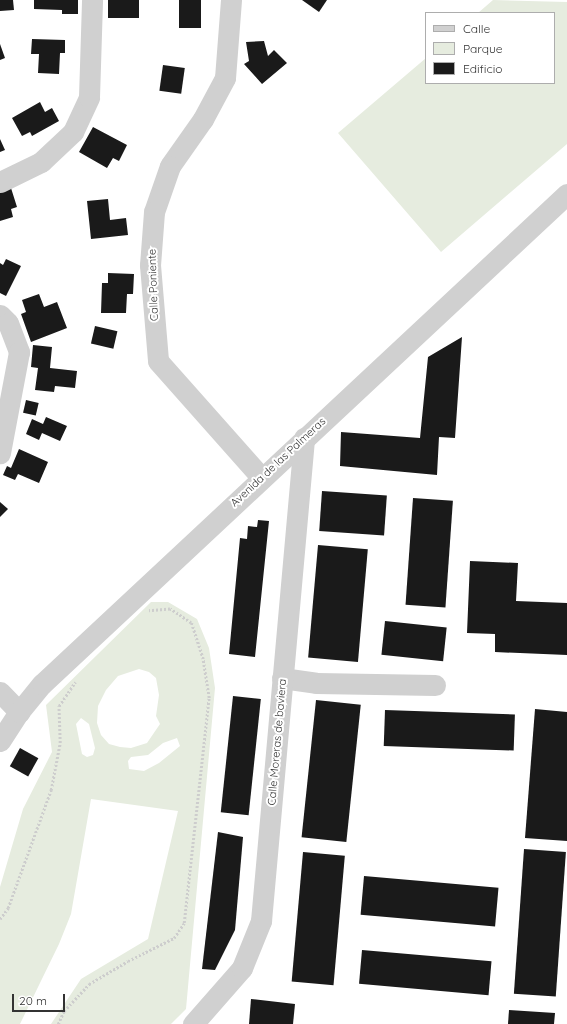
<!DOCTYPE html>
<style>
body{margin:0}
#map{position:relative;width:567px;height:1024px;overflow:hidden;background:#fff;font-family:Quicksand,sans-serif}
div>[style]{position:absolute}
.green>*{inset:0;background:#e6ecdf}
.building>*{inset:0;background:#1a1a1a;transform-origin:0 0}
.path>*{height:2.5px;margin-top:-1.25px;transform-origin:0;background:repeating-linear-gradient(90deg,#cdcdcd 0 2px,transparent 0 4px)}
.minor>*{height:21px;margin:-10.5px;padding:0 10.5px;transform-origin:10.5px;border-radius:10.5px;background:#d0d0d0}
span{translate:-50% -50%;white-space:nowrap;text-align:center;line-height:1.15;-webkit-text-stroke:4px #fff;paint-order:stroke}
.street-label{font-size:11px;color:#333}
.legend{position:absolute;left:425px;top:12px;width:130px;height:72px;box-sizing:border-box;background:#fff;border:1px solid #adadad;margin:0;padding:5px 7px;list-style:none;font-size:12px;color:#333}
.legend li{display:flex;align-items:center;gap:8px;height:20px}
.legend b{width:20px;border:1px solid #adadad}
.scale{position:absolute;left:12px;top:994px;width:53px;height:18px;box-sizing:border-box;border:2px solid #333;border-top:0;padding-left:5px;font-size:12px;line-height:14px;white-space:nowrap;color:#333;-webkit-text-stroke:3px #fff;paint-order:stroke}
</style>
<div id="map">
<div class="green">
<div style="clip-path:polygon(493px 0,567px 2px,567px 144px,441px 252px,338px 133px,426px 58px,426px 83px,554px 83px,554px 13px,478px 13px)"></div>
<div style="clip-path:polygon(evenodd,151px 602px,168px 602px,197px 619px,209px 648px,215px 688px,186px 1009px,171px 1024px,51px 1024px,81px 979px,148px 939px,178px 811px,91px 799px,71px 914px,59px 944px,20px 1024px,0 1024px,0 887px,23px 809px,52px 752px,46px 705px,151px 602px,139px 669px,149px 672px,156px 678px,159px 695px,156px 716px,160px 724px,147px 743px,131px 748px,120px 747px,109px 744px,101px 735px,97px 723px,98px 706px,106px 690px,118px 676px,139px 669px,151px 602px,81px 718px,89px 724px,95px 748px,93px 755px,87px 757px,82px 754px,76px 724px,81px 718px,151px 602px,177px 738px,180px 746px,159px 763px,144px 771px,129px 769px,128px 761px,131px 757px,148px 755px,163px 743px,177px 738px)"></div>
</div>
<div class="building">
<div style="clip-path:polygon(0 0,13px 0,14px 10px,0 11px)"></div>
<div style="clip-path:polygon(34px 0,78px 0,78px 14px,62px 14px,62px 10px,34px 9px)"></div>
<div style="left:108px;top:0;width:31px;height:18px"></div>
<div style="left:179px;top:0;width:22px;height:28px"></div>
<div style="clip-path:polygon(302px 0,327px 0,319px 12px)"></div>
<div style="clip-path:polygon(32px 39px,65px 40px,65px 53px,60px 53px,59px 74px,38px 73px,39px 54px,31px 54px)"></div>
<div style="clip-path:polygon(264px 41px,268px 56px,274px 50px,287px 63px,262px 84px,244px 64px,249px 61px,246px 42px)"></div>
<div style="clip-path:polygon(0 44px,5px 58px,0 60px)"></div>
<div style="left:163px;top:65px;width:22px;height:26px;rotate:8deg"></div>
<div style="clip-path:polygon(40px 102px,45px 112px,52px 108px,59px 121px,32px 136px,30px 132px,22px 136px,12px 118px)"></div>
<div style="clip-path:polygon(93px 127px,127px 145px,119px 161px,113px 158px,107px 168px,79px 152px)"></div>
<div style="clip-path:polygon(0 139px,5px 150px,0 152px)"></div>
<div style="clip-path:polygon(11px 188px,17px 207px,11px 209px,13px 217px,0 221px,0 191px)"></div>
<div style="clip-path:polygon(108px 199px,110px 220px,126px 218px,128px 235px,91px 239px,87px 201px)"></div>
<div style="clip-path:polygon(6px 259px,21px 266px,6px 296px,0 293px,0 263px,3px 265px)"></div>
<div style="clip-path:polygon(108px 273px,134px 274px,133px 294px,127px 294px,126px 313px,101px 313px,102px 283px,108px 283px)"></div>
<div style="clip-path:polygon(39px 294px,44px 307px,57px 302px,67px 328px,31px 342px,21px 314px,26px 312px,22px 300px)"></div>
<div style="left:95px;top:326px;width:23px;height:18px;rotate:13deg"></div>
<div style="clip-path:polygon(462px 337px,455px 438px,439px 437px,437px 475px,340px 466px,341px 432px,420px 438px,428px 357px)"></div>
<div style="clip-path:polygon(33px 345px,52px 347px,50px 368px,77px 371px,75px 388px,55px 386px,54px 392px,35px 390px,38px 368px,31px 367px)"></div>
<div style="left:26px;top:400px;width:13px;height:13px;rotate:13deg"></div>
<div style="clip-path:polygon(46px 417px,67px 426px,60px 441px,42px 433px,39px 440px,26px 434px,32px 419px,43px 424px)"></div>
<div style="clip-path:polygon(19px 449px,48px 462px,39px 483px,18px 474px,15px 480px,3px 475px,7px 466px,11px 468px)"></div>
<div style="left:322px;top:491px;width:65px;height:40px;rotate:4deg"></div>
<div style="left:413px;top:498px;width:40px;height:107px;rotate:4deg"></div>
<div style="clip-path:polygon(0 502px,8px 509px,0 517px)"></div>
<div style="clip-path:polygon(258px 520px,269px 521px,255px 657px,229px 654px,240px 538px,247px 539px,248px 526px,257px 527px)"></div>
<div style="left:318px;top:545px;width:50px;height:113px;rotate:5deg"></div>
<div style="clip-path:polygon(470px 561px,518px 563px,516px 601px,567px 603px,567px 655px,495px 652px,495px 634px,467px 633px)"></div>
<div style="left:385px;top:621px;width:62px;height:34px;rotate:6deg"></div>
<div style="left:233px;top:696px;width:28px;height:117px;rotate:6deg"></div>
<div style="left:316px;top:700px;width:45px;height:138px;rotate:6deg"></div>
<div style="clip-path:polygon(535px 709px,567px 712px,567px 841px,525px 838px)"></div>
<div style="left:385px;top:710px;width:130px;height:36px;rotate:2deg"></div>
<div style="left:20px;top:748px;width:21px;height:21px;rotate:29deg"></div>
<div style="clip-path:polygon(218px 832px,243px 837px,235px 930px,215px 970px,202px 969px)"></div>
<div style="left:524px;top:849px;width:42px;height:145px;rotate:4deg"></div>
<div style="left:303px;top:852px;width:42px;height:130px;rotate:5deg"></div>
<div style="left:364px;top:876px;width:135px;height:39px;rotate:5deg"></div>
<div style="left:362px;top:950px;width:130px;height:34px;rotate:5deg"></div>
<div style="clip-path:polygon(251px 999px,295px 1004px,293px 1024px,249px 1024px)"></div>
<div style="clip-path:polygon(509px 1010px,555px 1013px,554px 1024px,508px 1024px)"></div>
</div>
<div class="path">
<div style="left:0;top:919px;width:14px;rotate:-54deg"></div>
<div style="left:8px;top:908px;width:126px;rotate:-70deg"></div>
<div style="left:51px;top:790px;width:48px;rotate:-79.2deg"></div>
<div style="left:60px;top:743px;width:37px;rotate:-92deg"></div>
<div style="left:59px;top:706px;width:29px;rotate:-56deg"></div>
<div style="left:58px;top:1024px;width:14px;rotate:-65deg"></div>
<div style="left:64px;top:1011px;width:37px;rotate:-47deg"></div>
<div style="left:89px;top:984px;width:45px;rotate:-30.5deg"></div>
<div style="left:128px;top:961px;width:51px;rotate:-26.6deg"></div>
<div style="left:174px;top:938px;width:18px;rotate:-56deg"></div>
<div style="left:184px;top:923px;width:226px;rotate:-83.7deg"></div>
<div style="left:209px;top:698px;width:39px;rotate:-99deg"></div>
<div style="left:203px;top:659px;width:38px;rotate:-108deg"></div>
<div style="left:191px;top:623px;width:25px;rotate:-146deg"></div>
<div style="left:170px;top:609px;width:21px;rotate:175deg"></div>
</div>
<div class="minor">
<div style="left:231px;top:0;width:78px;rotate:94.4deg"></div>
<div style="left:225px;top:78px;width:47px;rotate:118.2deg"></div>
<div style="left:203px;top:119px;width:57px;rotate:125.1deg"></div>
<div style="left:170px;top:166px;width:49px;rotate:109.2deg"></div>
<div style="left:154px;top:212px;width:53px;rotate:94.3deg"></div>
<div style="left:150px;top:265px;width:96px;rotate:85.2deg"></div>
<div style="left:158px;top:361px;width:155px;rotate:48.4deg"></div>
<div style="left:0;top:182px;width:46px;rotate:-26deg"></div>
<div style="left:41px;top:162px;width:44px;rotate:-43.2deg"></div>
<div style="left:73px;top:132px;width:38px;rotate:-65deg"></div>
<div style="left:89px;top:97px;width:97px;rotate:-88.2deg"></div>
<div style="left:0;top:315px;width:11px;rotate:45deg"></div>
<div style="left:8px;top:323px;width:31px;rotate:69deg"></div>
<div style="left:19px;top:352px;width:103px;rotate:100.7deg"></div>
<div style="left:282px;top:678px;width:34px;rotate:8deg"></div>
<div style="left:316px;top:683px;width:119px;rotate:1deg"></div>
<div style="left:0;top:692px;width:28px;rotate:46deg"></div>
<div style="left:0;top:741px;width:35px;rotate:-57deg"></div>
<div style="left:19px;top:712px;width:36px;rotate:-51deg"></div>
<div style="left:42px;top:684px;width:718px;rotate:-43.03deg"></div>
<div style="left:193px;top:1024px;width:74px;rotate:-48.8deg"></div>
<div style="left:242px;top:968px;width:51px;rotate:-68deg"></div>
<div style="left:261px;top:921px;width:485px;rotate:-84.9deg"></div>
</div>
<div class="street-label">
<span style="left:153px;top:285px;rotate:-92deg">Calle Poniente</span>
<span style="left:278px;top:462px;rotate:-43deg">Avenida de las Palmeras</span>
<span style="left:277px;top:742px;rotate:-85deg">Calle Moreras de baviera</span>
</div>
<ul class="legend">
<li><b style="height:5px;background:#d0d0d0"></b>Calle</li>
<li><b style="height:11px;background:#e6ecdf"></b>Parque</li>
<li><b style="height:11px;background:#1a1a1a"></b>Edificio</li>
</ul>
<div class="scale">20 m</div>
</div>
